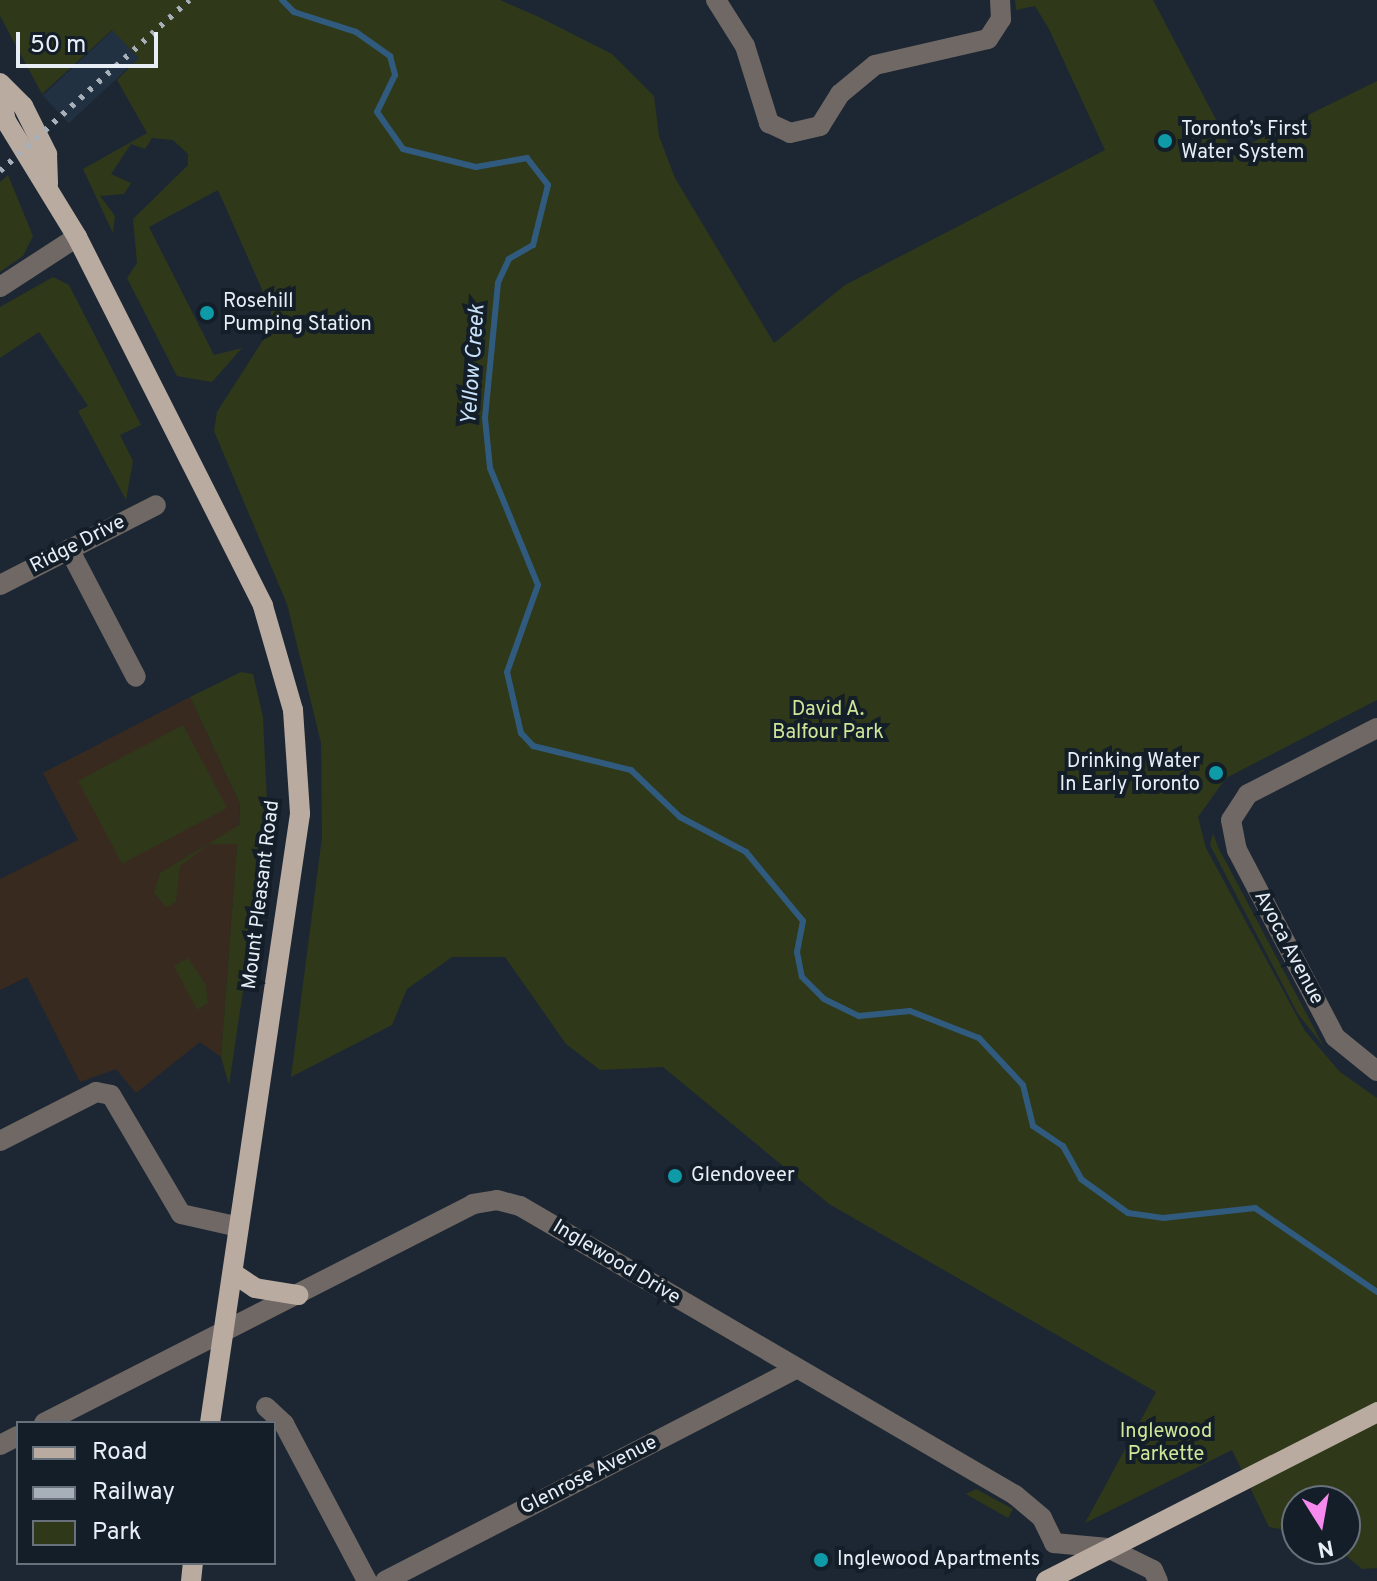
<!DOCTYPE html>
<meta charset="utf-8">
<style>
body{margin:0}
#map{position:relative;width:1377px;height:1581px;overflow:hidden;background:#1d2733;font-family:Overpass,sans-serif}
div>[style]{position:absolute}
.built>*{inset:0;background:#213141;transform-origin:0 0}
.education>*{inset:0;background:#392a1f}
.green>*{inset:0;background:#2f3819;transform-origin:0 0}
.stream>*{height:6px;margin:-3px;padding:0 3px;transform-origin:3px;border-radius:3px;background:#315b7e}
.minor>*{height:20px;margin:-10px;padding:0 10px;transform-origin:10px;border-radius:10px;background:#706864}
.major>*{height:20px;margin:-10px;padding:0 10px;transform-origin:10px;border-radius:10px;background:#baaba1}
.rail>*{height:6px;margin-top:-3px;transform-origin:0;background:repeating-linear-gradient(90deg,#a7afb8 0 4px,transparent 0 12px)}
.dots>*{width:22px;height:22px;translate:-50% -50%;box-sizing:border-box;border:4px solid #131e29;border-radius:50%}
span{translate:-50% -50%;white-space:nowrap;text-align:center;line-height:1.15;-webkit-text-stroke:8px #131e29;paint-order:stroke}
.poi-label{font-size:20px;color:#e7eef6}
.left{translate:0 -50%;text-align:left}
.right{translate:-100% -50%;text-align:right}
.street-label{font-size:20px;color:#e7eef6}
.park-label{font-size:20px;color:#d0e799}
.water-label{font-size:22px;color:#c9e2f9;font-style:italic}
.legend{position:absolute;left:16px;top:1421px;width:260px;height:144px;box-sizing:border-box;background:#131e29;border:2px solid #68717b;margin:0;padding:10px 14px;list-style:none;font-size:24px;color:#e7eef6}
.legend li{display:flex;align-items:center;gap:16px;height:40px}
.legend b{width:40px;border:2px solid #68717b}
.north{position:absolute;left:1281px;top:1485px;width:80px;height:80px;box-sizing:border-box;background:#131e29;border:2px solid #68717b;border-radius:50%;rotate:169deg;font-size:22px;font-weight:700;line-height:32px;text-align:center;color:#e7eef6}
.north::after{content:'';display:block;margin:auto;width:28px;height:36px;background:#f589ee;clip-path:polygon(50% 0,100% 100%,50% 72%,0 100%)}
.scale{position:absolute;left:16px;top:32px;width:142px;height:36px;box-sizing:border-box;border:4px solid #e7eef6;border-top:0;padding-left:10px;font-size:24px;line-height:28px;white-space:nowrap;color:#e7eef6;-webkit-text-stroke:6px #131e29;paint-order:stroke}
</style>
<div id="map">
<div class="built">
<div style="left:113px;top:30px;width:38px;height:96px;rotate:47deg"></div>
</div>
<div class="education">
<div style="clip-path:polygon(190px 697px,240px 804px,221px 1057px,200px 1042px,136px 1093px,116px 1069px,80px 1082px,27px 977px,0 990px,0 879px,78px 840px,43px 773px)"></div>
</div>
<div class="green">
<div style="clip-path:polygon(0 0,500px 0,539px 17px,612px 54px,654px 96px,659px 136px,675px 178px,774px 343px,845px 285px,1105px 150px,1049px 29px,1035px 6px,1016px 10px,1015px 0,1153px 0,1233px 152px,1377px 81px,1377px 700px,1226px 778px,1198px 817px,1206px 848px,1305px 1031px,1340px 1072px,1377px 1098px,1377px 1568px,1362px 1569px,1338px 1549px,1345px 1549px,1345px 1501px,1297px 1501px,1297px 1532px,1269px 1527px,1232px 1450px,1085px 1523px,1156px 1392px,829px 1204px,663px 1067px,600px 1070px,566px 1044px,505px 957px,452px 957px,407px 989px,392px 1025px,291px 1077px,322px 837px,321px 743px,287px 604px,214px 431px,217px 412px,270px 329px,271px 310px,218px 190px,149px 227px,214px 355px,242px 348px,212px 382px,177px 376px,127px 278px,137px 263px,133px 219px,188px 165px,188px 154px,173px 140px,152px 138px,145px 149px,131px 144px,111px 174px,131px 183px,124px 194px,100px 196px,115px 216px,113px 233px,83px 169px,147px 133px,117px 80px,139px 58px,112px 30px,42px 94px,0 16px)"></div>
<div style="clip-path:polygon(8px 175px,33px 236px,23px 256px,0 272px,0 182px)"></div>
<div style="clip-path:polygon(53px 277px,69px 285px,141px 425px,120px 435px,133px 461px,126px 500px,78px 411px,88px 406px,39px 332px,0 358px,0 307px)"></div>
<div style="clip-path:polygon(241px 672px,253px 674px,263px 717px,268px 824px,229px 1085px,221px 1057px,237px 844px,209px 844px,180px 866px,176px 902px,166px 907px,154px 893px,160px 873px,239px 825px,240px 804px,190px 697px)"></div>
<div style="left:183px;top:725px;width:94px;height:119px;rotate:62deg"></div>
<div style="clip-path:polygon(1213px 833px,1218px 847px,1324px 1047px,1298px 1014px,1210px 845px)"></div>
<div style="clip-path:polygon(188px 958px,206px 985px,208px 1003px,197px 1010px,174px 966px)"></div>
<div style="clip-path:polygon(976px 1489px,1013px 1509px,1008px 1518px,966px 1494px)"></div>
</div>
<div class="stream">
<div style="left:282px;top:0;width:17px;rotate:45deg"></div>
<div style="left:294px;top:12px;width:65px;rotate:17.9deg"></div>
<div style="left:356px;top:32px;width:42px;rotate:35.2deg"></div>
<div style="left:390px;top:56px;width:20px;rotate:75deg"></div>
<div style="left:395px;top:75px;width:41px;rotate:115.9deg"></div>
<div style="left:377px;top:112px;width:45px;rotate:54.9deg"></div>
<div style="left:403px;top:149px;width:75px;rotate:13.9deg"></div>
<div style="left:476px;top:167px;width:52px;rotate:-10deg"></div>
<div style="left:527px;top:158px;width:34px;rotate:52deg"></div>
<div style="left:548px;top:185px;width:62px;rotate:104deg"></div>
<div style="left:533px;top:245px;width:28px;rotate:150deg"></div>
<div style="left:509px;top:259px;width:26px;rotate:115deg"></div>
<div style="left:498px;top:283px;width:136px;rotate:95.5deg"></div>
<div style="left:485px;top:418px;width:50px;rotate:84.3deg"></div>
<div style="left:490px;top:468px;width:126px;rotate:67.7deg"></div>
<div style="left:538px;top:585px;width:92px;rotate:109.6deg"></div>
<div style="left:507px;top:672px;width:63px;rotate:77.1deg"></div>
<div style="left:521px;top:733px;width:18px;rotate:47deg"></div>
<div style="left:533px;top:746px;width:101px;rotate:13.8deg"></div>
<div style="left:631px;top:770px;width:68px;rotate:43.8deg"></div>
<div style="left:680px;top:817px;width:75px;rotate:27.9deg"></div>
<div style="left:746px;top:852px;width:89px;rotate:50.4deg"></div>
<div style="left:803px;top:921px;width:32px;rotate:101deg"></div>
<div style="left:797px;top:952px;width:25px;rotate:79deg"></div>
<div style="left:802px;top:977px;width:31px;rotate:45deg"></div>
<div style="left:824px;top:999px;width:39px;rotate:26deg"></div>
<div style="left:859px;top:1016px;width:51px;rotate:-5.6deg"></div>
<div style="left:910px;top:1011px;width:74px;rotate:21.4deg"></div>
<div style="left:979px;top:1038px;width:64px;rotate:46.9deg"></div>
<div style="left:1023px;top:1085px;width:42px;rotate:76.3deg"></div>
<div style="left:1033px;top:1126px;width:36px;rotate:34deg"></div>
<div style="left:1063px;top:1146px;width:38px;rotate:61deg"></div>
<div style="left:1081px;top:1179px;width:58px;rotate:35.9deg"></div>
<div style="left:1128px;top:1213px;width:35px;rotate:8deg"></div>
<div style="left:1163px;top:1218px;width:93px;rotate:-6.2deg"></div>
<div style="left:1255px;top:1208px;width:148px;rotate:34.5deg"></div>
</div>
<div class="minor">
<div style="left:716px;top:0;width:54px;rotate:57.8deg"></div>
<div style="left:745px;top:46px;width:81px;rotate:72.7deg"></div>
<div style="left:769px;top:123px;width:23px;rotate:25deg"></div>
<div style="left:790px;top:133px;width:31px;rotate:-13deg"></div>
<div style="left:820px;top:126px;width:38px;rotate:-58deg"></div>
<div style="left:840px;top:94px;width:45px;rotate:-39.6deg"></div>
<div style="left:875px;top:65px;width:116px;rotate:-13deg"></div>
<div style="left:988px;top:39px;width:24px;rotate:-57deg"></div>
<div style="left:1001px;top:19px;width:19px;rotate:-93deg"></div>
<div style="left:0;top:287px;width:92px;rotate:-33deg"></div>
<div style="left:69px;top:549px;width:144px;rotate:62.4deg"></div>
<div style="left:0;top:585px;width:175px;rotate:-27.1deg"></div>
<div style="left:1377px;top:728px;width:145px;rotate:152.9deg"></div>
<div style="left:1248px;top:794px;width:31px;rotate:123deg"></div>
<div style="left:1231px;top:820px;width:31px;rotate:79deg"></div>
<div style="left:1237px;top:850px;width:211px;rotate:62.3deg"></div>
<div style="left:1335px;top:1037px;width:54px;rotate:39deg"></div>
<div style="left:0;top:1141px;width:108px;rotate:-27deg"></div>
<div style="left:96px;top:1092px;width:15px;rotate:11deg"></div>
<div style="left:111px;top:1095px;width:138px;rotate:59.5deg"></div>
<div style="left:181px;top:1214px;width:59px;rotate:12.6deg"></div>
<div style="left:266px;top:1407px;width:25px;rotate:43deg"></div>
<div style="left:284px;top:1424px;width:178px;rotate:62.1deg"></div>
<div style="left:44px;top:1423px;width:482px;rotate:-27deg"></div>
<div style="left:473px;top:1204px;width:24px;rotate:-9deg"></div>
<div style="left:497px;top:1200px;width:24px;rotate:15deg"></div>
<div style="left:520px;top:1206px;width:573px;rotate:30.28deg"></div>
<div style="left:1015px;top:1495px;width:35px;rotate:40deg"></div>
<div style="left:1042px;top:1518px;width:28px;rotate:64deg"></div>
<div style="left:1054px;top:1543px;width:54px;rotate:5.3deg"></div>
<div style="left:1108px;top:1548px;width:50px;rotate:26.1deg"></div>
<div style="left:1153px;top:1570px;width:12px;rotate:66deg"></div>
<div style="left:0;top:1445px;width:20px;rotate:-27deg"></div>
<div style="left:385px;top:1581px;width:459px;rotate:-27.3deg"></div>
</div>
<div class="major">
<div style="left:0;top:83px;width:33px;rotate:45deg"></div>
<div style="left:23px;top:106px;width:54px;rotate:63.4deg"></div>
<div style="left:47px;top:154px;width:30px;rotate:88deg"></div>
<div style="left:0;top:93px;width:29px;rotate:78deg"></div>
<div style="left:6px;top:121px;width:136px;rotate:58.5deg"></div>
<div style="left:77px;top:237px;width:413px;rotate:63.2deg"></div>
<div style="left:263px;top:606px;width:108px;rotate:73.9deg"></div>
<div style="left:293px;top:710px;width:104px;rotate:86.1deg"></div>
<div style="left:300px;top:814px;width:616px;rotate:98.41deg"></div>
<div style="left:233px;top:1273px;width:27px;rotate:34deg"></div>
<div style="left:255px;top:1288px;width:44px;rotate:9.2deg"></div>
<div style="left:191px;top:1581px;width:18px;rotate:-84deg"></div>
<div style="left:1046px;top:1581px;width:372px;rotate:-27deg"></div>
</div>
<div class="rail">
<div style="left:0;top:171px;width:255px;rotate:-42.1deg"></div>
</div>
<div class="dots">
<div style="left:1165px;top:141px;background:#0f9aa8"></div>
<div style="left:207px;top:313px;background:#0f9aa8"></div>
<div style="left:1216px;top:773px;background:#0f9aa8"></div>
<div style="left:675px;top:1176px;background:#0f9aa8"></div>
<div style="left:821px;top:1560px;background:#0f9aa8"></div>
</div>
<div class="poi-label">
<span class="left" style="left:1181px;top:142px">Toronto’s First<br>Water System</span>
<span class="left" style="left:223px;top:314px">Rosehill<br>Pumping Station</span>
<span class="right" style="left:1200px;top:774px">Drinking Water<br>In Early Toronto</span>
<span class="left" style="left:691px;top:1176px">Glendoveer</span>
<span class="left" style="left:837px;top:1560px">Inglewood Apartments</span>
</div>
<div class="street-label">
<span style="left:78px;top:545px;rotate:-27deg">Ridge Drive</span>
<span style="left:262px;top:895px;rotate:-83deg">Mount Pleasant Road</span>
<span style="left:1288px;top:948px;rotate:62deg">Avoca Avenue</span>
<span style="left:616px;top:1263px;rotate:31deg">Inglewood Drive</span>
<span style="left:589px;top:1476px;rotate:-27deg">Glenrose Avenue</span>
</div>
<div class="park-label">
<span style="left:828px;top:722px">David A.<br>Balfour Park</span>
<span style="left:1166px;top:1444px">Inglewood<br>Parkette</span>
</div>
<div class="water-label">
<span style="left:474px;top:365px;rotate:-86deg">Yellow Creek</span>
</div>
<ul class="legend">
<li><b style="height:10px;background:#baaba1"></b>Road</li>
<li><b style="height:10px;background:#a7afb8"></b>Railway</li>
<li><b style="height:22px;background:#2f3819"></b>Park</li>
</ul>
<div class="north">N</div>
<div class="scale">50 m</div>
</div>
